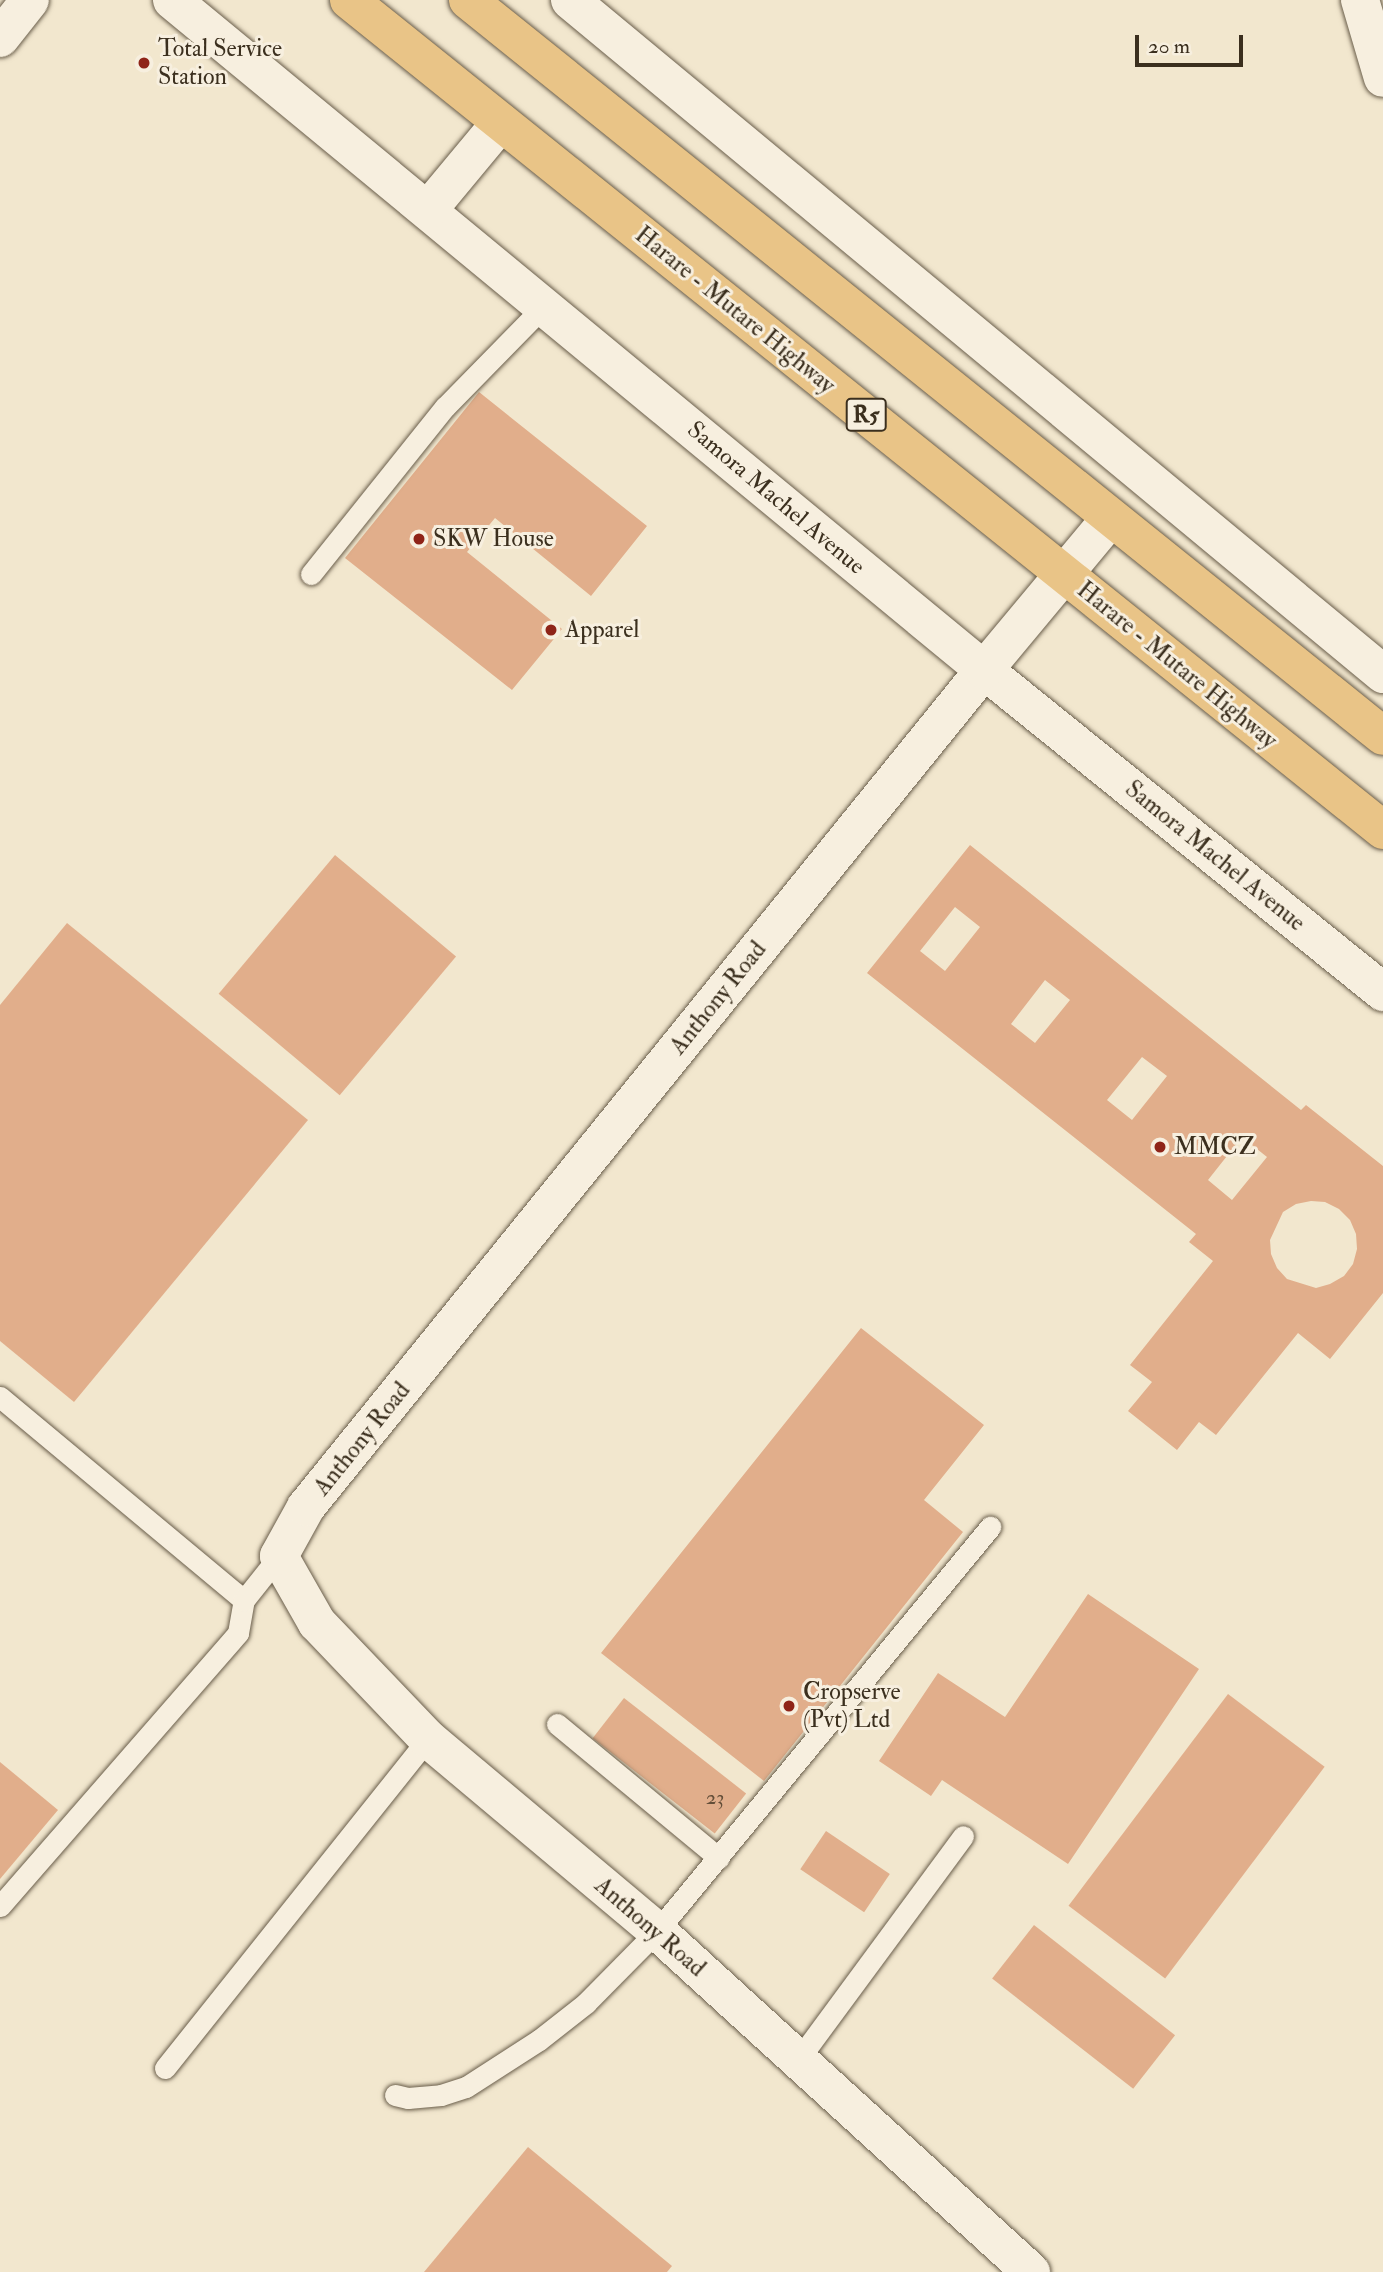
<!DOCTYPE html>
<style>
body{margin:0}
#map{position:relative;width:1383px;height:2272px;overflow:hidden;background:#f2e7ce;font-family:"IM FELL Double Pica",serif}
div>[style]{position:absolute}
.building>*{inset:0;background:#e1ae8b;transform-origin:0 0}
.roads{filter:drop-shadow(0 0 2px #695d4a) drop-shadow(0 0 2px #695d4a)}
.service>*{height:21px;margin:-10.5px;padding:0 10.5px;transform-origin:10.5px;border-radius:10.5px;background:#f7efdf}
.minor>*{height:38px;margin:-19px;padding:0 19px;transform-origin:19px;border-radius:19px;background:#f7efdf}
.trunk>*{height:38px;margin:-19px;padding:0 19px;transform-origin:19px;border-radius:19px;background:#e9c487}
.dots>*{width:19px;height:19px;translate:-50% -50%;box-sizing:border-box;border:4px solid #f7efdf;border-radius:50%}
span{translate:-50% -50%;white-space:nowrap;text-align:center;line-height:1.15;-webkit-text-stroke:6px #f7efdf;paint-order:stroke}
.number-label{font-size:21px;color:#644f39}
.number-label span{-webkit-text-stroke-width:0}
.shield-label span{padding:2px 5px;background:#f7efdf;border:2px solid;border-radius:5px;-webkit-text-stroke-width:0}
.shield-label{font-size:23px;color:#3b2f1e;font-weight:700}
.poi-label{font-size:24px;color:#3b2f1e}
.left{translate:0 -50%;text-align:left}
.street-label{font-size:24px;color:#3b2f1e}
.scale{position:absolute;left:1135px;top:35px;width:108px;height:32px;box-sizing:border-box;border:4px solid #3b2f1e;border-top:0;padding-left:9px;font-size:21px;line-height:24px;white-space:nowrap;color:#3b2f1e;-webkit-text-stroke:5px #f7efdf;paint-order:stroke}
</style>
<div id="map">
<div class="building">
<div style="clip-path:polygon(479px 392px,647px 526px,591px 596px,495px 518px,467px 552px,562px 629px,512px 690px,345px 558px)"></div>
<div style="clip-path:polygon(evenodd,970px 845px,1301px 1110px,1306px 1105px,1383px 1166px,1383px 1293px,1330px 1359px,1298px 1333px,1216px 1435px,1199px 1422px,1177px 1450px,1128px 1411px,1152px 1382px,1130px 1365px,1213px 1261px,1189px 1242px,1196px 1234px,867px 973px,970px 845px,955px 907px,980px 927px,945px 971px,920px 951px,955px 907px,970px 845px,1045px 980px,1070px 1000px,1035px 1043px,1011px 1024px,1045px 980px,970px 845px,1142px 1057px,1167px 1076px,1132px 1120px,1107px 1100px,1142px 1057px,970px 845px,1242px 1137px,1267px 1157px,1232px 1200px,1208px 1180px,1242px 1137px,970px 845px,1311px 1201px,1325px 1202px,1339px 1209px,1350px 1220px,1356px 1234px,1357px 1249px,1353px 1264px,1344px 1276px,1330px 1284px,1316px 1288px,1287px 1279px,1277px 1268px,1271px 1254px,1270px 1240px,1283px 1212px,1296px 1204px,1311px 1201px)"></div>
<div style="left:335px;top:855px;width:158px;height:181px;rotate:40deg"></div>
<div style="clip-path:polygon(67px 923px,308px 1120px,74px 1402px,0 1341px,0 1005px)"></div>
<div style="clip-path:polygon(861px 1328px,984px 1425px,924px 1500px,963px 1532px,764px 1781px,601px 1653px)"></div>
<div style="clip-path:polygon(1088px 1594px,1199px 1669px,1068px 1864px,942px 1780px,931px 1796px,879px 1761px,938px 1673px,1005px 1717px)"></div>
<div style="left:1228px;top:1694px;width:121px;height:265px;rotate:37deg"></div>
<div style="left:624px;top:1698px;width:155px;height:51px;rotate:38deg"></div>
<div style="clip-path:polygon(0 1762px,58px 1810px,0 1879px)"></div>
<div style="left:826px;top:1831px;width:77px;height:46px;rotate:34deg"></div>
<div style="left:1034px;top:1925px;width:179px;height:68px;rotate:38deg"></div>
<div style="clip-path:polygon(528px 2147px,672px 2266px,667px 2272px,424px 2272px)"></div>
</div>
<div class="roads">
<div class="service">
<div style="left:311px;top:574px;width:214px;rotate:-51.3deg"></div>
<div style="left:445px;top:407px;width:141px;rotate:-45.6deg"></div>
<div style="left:0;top:1397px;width:317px;rotate:39.8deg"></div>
<div style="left:557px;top:1724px;width:210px;rotate:39.6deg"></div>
<div style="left:0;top:1906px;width:362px;rotate:-48.9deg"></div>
<div style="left:238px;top:1633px;width:34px;rotate:-80deg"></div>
<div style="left:244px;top:1600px;width:56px;rotate:-51.5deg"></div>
<div style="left:798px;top:2060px;width:278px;rotate:-53.6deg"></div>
<div style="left:165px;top:2068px;width:421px;rotate:-51.4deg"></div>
<div style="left:395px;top:2095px;width:13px;rotate:13deg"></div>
<div style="left:408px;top:2098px;width:33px;rotate:-5deg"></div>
<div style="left:441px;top:2095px;width:26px;rotate:-18deg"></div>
<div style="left:466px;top:2087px;width:87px;rotate:-32.8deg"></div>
<div style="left:539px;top:2040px;width:60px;rotate:-38.2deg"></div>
<div style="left:586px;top:2003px;width:101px;rotate:-45.4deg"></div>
<div style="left:657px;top:1931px;width:524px;rotate:-50.5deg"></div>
</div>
<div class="minor">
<div style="left:172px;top:0;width:1053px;rotate:39.53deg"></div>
<div style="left:984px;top:670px;width:513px;rotate:38.9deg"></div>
<div style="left:570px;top:0;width:1056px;rotate:39.66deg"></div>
<div style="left:1360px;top:0;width:81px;rotate:73.6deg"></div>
<div style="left:0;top:38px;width:48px;rotate:-51.7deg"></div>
<div style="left:428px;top:210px;width:114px;rotate:-50.3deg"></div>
<div style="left:1031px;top:2272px;width:506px;rotate:-137.64deg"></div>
<div style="left:657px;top:1931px;width:299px;rotate:-140deg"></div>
<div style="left:428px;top:1739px;width:161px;rotate:-133.7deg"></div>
<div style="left:317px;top:1623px;width:77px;rotate:-119.6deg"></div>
<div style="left:279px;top:1556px;width:56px;rotate:-61.1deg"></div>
<div style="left:306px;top:1507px;width:1077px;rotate:-50.99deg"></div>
<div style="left:984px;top:670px;width:197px;rotate:-50.2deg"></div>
</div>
<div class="trunk">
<div style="left:349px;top:0;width:1326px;rotate:38.75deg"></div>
<div style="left:468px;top:0;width:1174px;rotate:38.81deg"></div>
</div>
</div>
<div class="dots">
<div style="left:144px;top:63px;background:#8f2418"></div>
<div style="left:419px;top:539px;background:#8f2418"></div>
<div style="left:551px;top:630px;background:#8f2418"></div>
<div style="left:1160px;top:1147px;background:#8f2418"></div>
<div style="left:789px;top:1706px;background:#8f2418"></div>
</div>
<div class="number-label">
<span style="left:715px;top:1798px">23</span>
</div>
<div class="shield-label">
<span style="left:866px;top:415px">R5</span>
</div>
<div class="poi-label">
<span class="left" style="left:158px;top:63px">Total Service<br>Station</span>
<span class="left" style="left:433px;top:539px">SKW House</span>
<span class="left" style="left:565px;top:630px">Apparel</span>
<span class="left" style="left:1174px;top:1147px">MMCZ</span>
<span class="left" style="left:803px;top:1706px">Cropserve<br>(Pvt) Ltd</span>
</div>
<div class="street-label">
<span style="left:735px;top:310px;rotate:39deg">Harare - Mutare Highway</span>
<span style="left:776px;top:498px;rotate:40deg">Samora Machel Avenue</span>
<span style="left:1177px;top:665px;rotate:39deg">Harare - Mutare Highway</span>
<span style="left:1215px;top:856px;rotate:39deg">Samora Machel Avenue</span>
<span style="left:718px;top:998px;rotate:-51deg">Anthony Road</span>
<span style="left:362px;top:1439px;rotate:-51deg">Anthony Road</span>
<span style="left:650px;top:1927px;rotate:41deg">Anthony Road</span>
</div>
<div class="scale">20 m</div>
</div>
